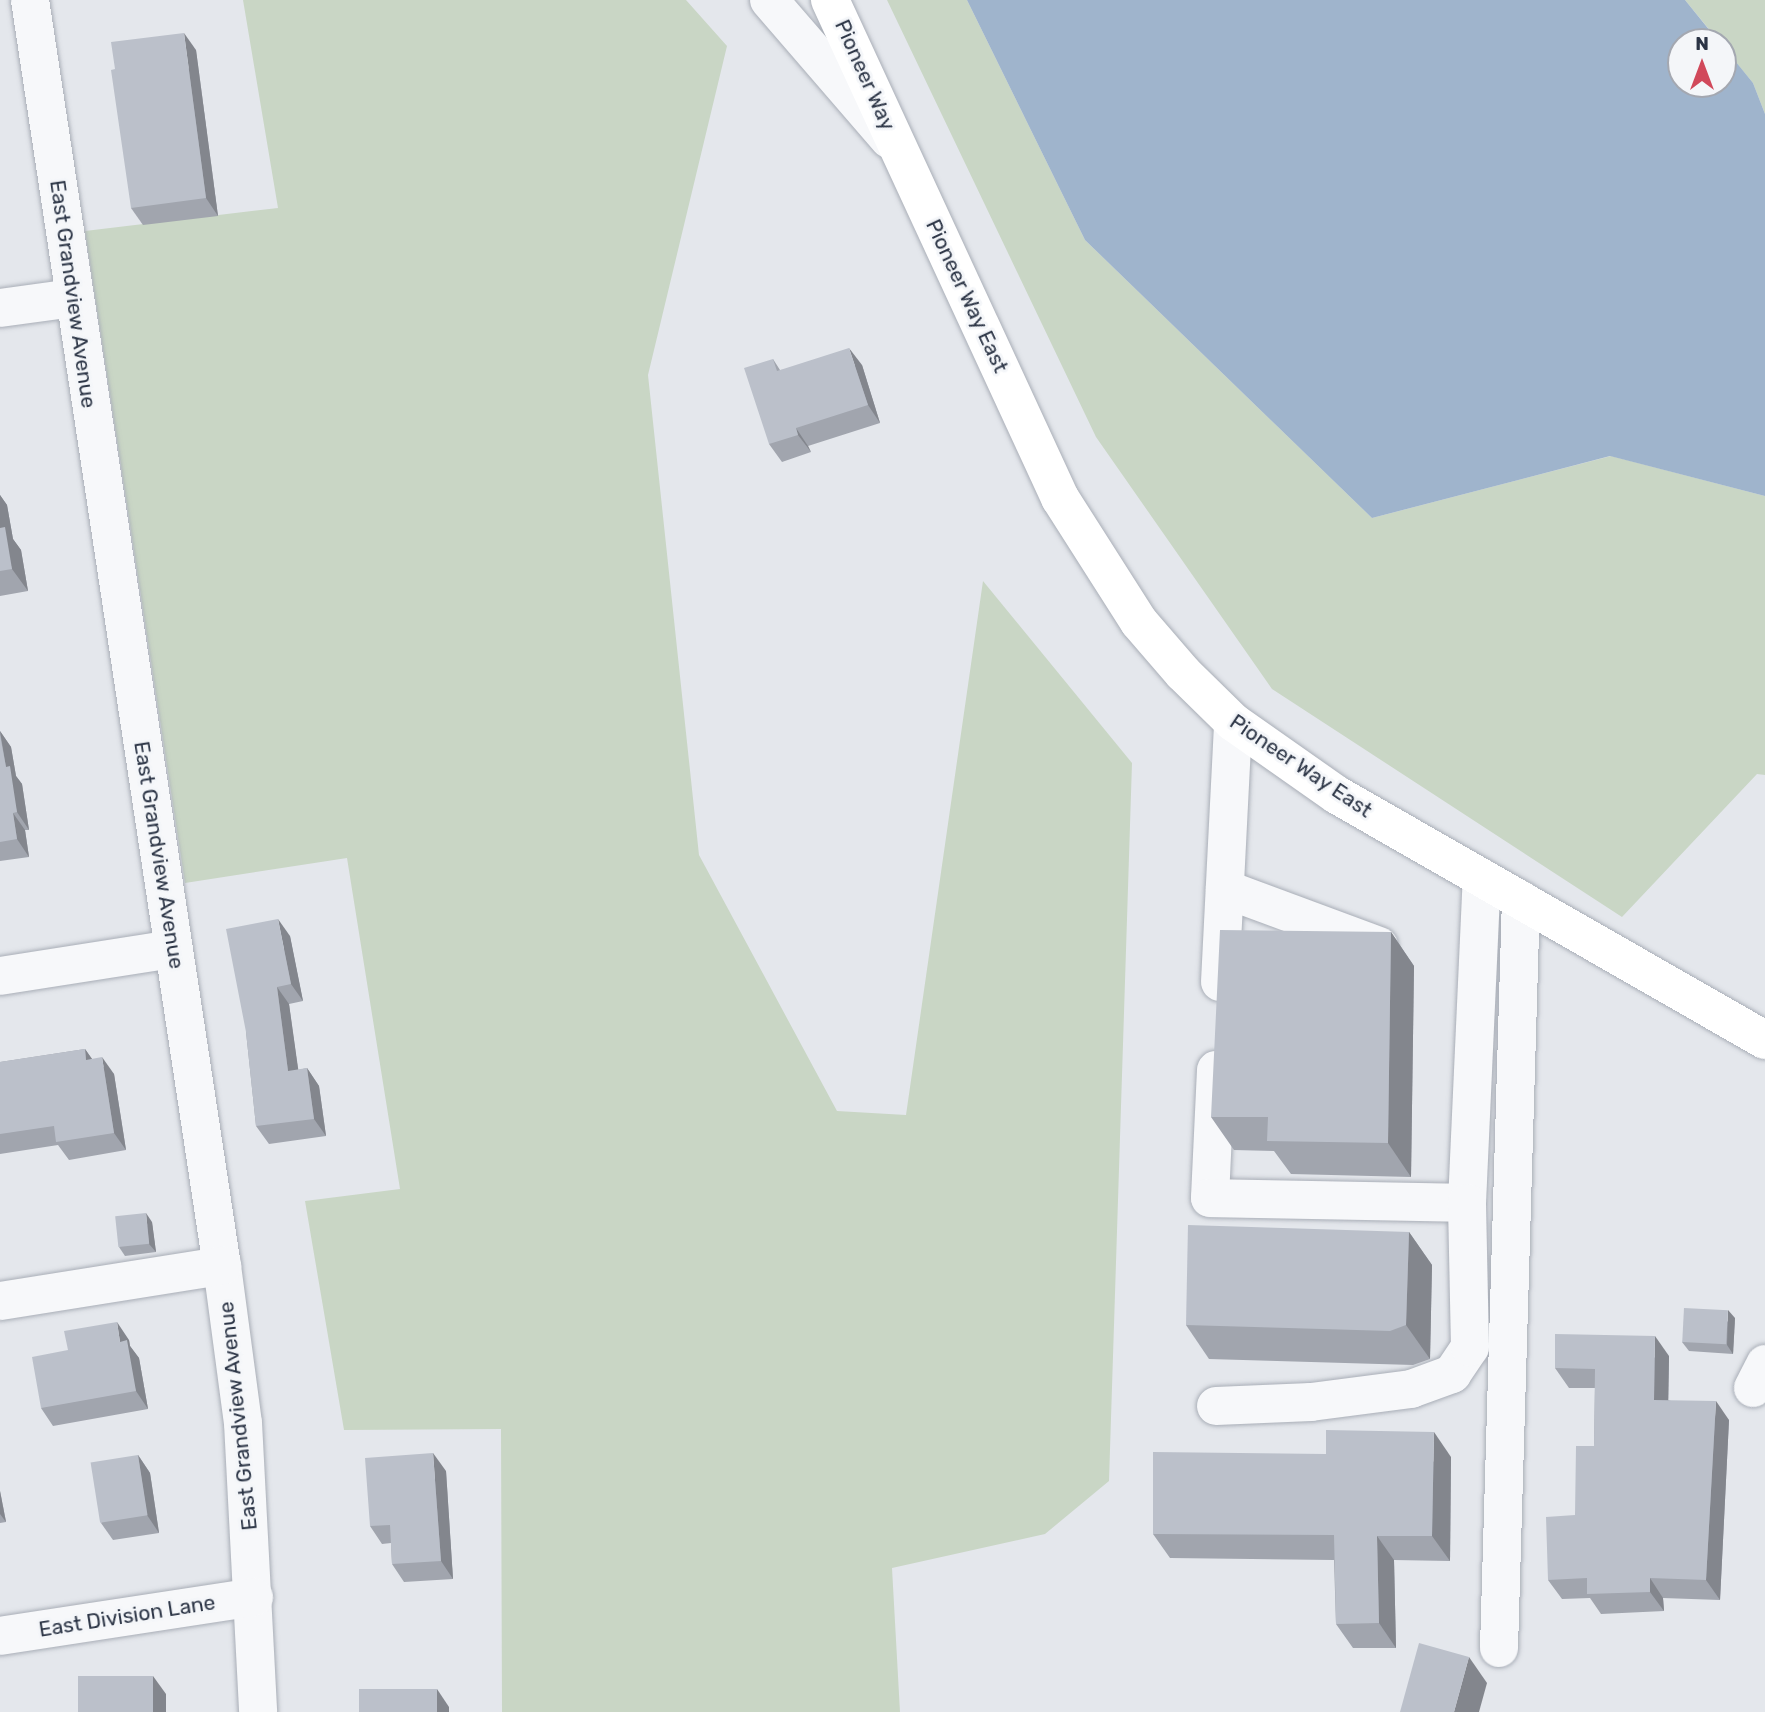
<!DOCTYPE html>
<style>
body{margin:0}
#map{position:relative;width:1765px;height:1712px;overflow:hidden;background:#e4e7ec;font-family:Rubik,sans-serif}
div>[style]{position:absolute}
.green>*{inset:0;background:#c9d6c5}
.water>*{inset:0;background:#9fb4cc}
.roads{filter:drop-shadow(0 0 2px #a9aeb7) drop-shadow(0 0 2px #a9aeb7)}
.minor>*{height:38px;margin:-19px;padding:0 19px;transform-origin:19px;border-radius:19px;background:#f7f8fa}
.major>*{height:38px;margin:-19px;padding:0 19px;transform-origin:19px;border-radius:19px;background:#fff}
.wall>*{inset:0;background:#a1a5ae}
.shaded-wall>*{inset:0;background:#83868d}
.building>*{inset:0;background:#bbc0ca;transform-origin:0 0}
span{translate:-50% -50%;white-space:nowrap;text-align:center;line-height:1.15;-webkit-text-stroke:6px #f4f6f9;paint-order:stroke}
.street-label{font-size:21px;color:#2b3445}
.north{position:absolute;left:1667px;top:28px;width:70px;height:70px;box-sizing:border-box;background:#f4f6f9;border:2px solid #a4a8b1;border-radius:50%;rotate:0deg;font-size:19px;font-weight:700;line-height:28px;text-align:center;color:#2b3445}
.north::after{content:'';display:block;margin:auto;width:24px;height:32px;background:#d1495b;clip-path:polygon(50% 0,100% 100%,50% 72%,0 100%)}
</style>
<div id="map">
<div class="green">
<div style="clip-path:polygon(243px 0,686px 0,727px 46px,648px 375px,699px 855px,837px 1111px,906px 1115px,983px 581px,1132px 763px,1109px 1481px,1045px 1534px,892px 1568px,900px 1712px,502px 1712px,501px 1429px,344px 1430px,305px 1201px,400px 1189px,347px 858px,185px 883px,85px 231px,278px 208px)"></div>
<div style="clip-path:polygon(887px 0,967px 0,1085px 240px,1372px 518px,1611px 456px,1765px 496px,1765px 775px,1757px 774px,1622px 917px,1272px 689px,1096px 437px)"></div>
<div style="clip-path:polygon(1685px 0,1765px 0,1765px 114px,1753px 83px)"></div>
</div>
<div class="water">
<div style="clip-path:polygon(967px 0,1685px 0,1719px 42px,1681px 42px,1681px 84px,1723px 84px,1723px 46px,1753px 83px,1765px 114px,1765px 496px,1610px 456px,1372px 518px,1085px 240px)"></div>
</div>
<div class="roads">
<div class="minor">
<div style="left:30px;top:0;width:1280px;rotate:81.38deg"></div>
<div style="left:222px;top:1266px;width:158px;rotate:82.4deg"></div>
<div style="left:243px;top:1423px;width:289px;rotate:87deg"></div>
<div style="left:769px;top:0;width:184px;rotate:49.2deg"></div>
<div style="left:0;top:308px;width:74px;rotate:-7.8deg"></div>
<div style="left:1225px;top:889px;width:164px;rotate:20.3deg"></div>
<div style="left:0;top:976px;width:175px;rotate:-8.9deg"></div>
<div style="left:1220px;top:982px;width:260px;rotate:-87.1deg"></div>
<div style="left:1216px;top:1070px;width:128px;rotate:92.7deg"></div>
<div style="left:1210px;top:1198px;width:257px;rotate:1.1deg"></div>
<div style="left:1467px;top:1203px;width:325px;rotate:-87.4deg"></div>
<div style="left:0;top:1301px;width:225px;rotate:-9deg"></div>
<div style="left:1753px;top:1388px;width:27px;rotate:-63deg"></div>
<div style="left:1216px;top:1406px;width:95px;rotate:-2.4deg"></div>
<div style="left:1311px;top:1402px;width:101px;rotate:-7.4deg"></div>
<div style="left:1411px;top:1389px;width:44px;rotate:-20.1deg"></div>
<div style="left:1452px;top:1374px;width:32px;rotate:-56deg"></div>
<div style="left:1470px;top:1347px;width:144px;rotate:-91.2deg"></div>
<div style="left:0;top:1636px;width:257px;rotate:-8.7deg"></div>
<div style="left:1499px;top:1648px;width:748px;rotate:-88.32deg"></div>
</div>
<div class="major">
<div style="left:830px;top:0;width:549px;rotate:65.21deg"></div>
<div style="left:1060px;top:498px;width:147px;rotate:57.5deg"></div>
<div style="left:1139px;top:622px;width:67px;rotate:49.2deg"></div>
<div style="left:1183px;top:673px;width:70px;rotate:44.4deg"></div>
<div style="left:1233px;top:722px;width:127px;rotate:35.1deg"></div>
<div style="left:1337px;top:795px;width:493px;rotate:29.8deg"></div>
</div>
</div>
<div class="wall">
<div style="clip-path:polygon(196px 50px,218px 216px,143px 225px,131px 208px)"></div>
<div style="clip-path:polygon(773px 359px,780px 370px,862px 365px,880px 423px,808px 446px,811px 452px,782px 462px,769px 444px)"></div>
<div style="clip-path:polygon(0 495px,7px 505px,13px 539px,21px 550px,28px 591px,0 596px)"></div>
<div style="clip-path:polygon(0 731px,11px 747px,16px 776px,22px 784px,29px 830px,25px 830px,29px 857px,0 861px)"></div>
<div style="clip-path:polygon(1391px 932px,1414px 966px,1411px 1177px,1291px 1174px,1274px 1151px,1234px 1150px,1211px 1117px)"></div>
<div style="clip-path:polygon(290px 936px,303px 1001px,289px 1004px,298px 1070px,307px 1068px,319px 1086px,326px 1136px,269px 1144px,256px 1126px,246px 1032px)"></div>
<div style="clip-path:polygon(85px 1049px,92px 1059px,114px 1074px,126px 1150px,69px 1160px,58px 1145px,0 1154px,0 1062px)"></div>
<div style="clip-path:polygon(152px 1222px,156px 1252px,125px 1256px,119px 1247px)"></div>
<div style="clip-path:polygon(1409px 1232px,1432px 1265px,1430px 1359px,1413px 1365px,1209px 1359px,1186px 1325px)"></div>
<div style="clip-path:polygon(1735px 1318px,1733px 1354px,1689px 1351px,1682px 1342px)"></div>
<div style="clip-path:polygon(129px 1340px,130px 1346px,139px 1358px,148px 1409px,53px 1426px,41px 1408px)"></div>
<div style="clip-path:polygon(1669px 1356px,1668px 1400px,1729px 1420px,1720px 1600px,1663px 1598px,1664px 1611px,1601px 1614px,1590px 1598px,1562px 1599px,1548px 1580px,1575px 1515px,1594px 1446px,1595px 1388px,1569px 1388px,1555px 1368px)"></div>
<div style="clip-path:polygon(138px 1455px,150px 1473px,159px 1533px,113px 1540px,101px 1523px)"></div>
<div style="clip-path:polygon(1451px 1457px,1450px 1561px,1394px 1560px,1396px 1648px,1353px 1648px,1336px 1624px,1334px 1560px,1170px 1558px,1153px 1534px)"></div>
<div style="clip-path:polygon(446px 1471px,453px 1579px,404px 1582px,392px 1564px,391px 1543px,382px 1544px,370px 1526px)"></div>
<div style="clip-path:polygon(0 1491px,6px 1522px,0 1523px)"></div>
</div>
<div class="shaded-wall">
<div style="clip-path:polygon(184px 33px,196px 50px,218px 216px,206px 198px)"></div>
<div style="clip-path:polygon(849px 348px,862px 365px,880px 423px,868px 405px)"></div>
<div style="clip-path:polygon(796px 428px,808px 446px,811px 452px,798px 435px)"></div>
<div style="clip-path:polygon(0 495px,7px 505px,13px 539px,21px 550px,28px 591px,12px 569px,0 529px)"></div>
<div style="clip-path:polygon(0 731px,11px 747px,16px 776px,22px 784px,29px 830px,17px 812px,6px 767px)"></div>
<div style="clip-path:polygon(13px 813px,25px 830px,29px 857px,17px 839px)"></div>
<div style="clip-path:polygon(278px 919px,290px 936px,303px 1001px,291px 984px)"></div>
<div style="clip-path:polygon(1391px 932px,1414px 966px,1411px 1177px,1388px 1143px)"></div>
<div style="clip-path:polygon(277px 987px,289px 1004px,301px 1089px,288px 1071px)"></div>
<div style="clip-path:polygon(85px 1049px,97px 1066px,86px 1060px)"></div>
<div style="clip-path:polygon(102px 1057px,114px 1074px,126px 1150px,114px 1133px)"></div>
<div style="clip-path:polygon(307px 1068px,319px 1086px,326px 1136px,314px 1119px)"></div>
<div style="clip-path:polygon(146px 1213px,152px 1222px,156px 1252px,149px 1244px)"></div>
<div style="clip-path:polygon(1409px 1232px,1432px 1265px,1430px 1359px,1406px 1325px)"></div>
<div style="clip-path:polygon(1728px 1310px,1735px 1318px,1733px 1354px,1727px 1345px)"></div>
<div style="clip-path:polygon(117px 1322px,129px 1340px,130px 1346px,139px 1358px,148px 1409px,136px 1391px,120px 1342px)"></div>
<div style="clip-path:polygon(1655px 1336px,1669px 1356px,1668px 1420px,1654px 1400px)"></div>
<div style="clip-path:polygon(1716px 1401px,1729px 1420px,1720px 1600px,1706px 1580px)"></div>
<div style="clip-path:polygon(1434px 1432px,1451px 1457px,1450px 1561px,1432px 1536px)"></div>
<div style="clip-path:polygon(433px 1453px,446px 1471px,453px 1579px,441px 1561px)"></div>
<div style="clip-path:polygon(138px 1455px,150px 1473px,159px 1533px,147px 1515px)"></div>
<div style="clip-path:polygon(0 1491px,6px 1522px,0 1514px)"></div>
<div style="clip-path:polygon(1377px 1536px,1394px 1560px,1396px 1648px,1379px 1623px)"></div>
<div style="clip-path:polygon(1650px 1578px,1663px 1598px,1664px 1611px,1650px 1592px)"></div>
<div style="clip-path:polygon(1469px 1657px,1487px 1683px,1479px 1712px,1454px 1712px)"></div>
<div style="clip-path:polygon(153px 1676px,166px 1694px,166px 1712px,153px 1712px)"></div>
<div style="clip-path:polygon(437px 1689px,449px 1707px,449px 1712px,437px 1712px)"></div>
</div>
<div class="building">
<div style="clip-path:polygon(184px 33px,206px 198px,131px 208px,111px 70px,115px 69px,111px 42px)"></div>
<div style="clip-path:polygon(849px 348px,868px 405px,796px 428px,798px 435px,769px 444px,744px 368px,773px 359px,777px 371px)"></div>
<div style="clip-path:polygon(5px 527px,12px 569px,0 571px,0 528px)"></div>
<div style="clip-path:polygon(0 735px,6px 767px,10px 766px,17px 812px,13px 813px,17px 839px,0 842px)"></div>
<div style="clip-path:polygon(278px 919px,291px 984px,277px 987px,288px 1071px,307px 1068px,314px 1119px,256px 1126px,246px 1032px,226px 929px)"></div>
<div style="clip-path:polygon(1220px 930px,1391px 932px,1388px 1143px,1267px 1141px,1268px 1117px,1211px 1117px)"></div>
<div style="clip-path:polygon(85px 1049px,86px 1060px,102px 1057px,114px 1133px,56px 1142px,54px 1126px,0 1134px,0 1062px)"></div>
<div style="left:146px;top:1213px;width:31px;height:31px;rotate:84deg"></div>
<div style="clip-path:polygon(1188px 1225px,1409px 1232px,1406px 1325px,1390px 1331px,1186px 1325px)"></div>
<div style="left:1684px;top:1308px;width:44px;height:34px;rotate:3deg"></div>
<div style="clip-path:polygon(117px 1322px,120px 1342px,127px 1340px,136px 1391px,41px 1408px,32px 1357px,68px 1350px,64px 1331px)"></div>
<div style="clip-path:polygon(1555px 1334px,1655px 1336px,1654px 1400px,1716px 1401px,1706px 1580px,1650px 1578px,1650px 1592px,1587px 1594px,1587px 1578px,1548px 1580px,1546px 1517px,1575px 1515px,1576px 1446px,1594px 1446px,1595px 1369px,1555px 1368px)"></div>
<div style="clip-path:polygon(1326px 1430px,1434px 1432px,1432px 1536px,1377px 1536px,1379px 1623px,1336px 1624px,1334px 1535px,1153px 1534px,1153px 1452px,1326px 1454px)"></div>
<div style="clip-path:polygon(433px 1453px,441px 1561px,392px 1564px,390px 1525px,370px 1526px,365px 1458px)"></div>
<div style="left:138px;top:1455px;width:61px;height:48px;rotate:81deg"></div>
<div style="clip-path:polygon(1419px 1643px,1469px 1657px,1454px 1712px,1400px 1712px)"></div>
<div style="left:153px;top:1676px;width:36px;height:75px;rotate:90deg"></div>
<div style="left:359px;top:1689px;width:78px;height:23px"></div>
</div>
<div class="street-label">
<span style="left:865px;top:75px;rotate:66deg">Pioneer Way</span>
<span style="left:73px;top:294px;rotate:82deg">East Grandview Avenue</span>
<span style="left:967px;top:296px;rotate:65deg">Pioneer Way East</span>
<span style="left:1301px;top:766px;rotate:34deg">Pioneer Way East</span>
<span style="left:159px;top:855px;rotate:81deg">East Grandview Avenue</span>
<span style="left:238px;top:1416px;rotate:-96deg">East Grandview Avenue</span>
<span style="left:127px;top:1616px;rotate:-9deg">East Division Lane</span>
</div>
<div class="north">N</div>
</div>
